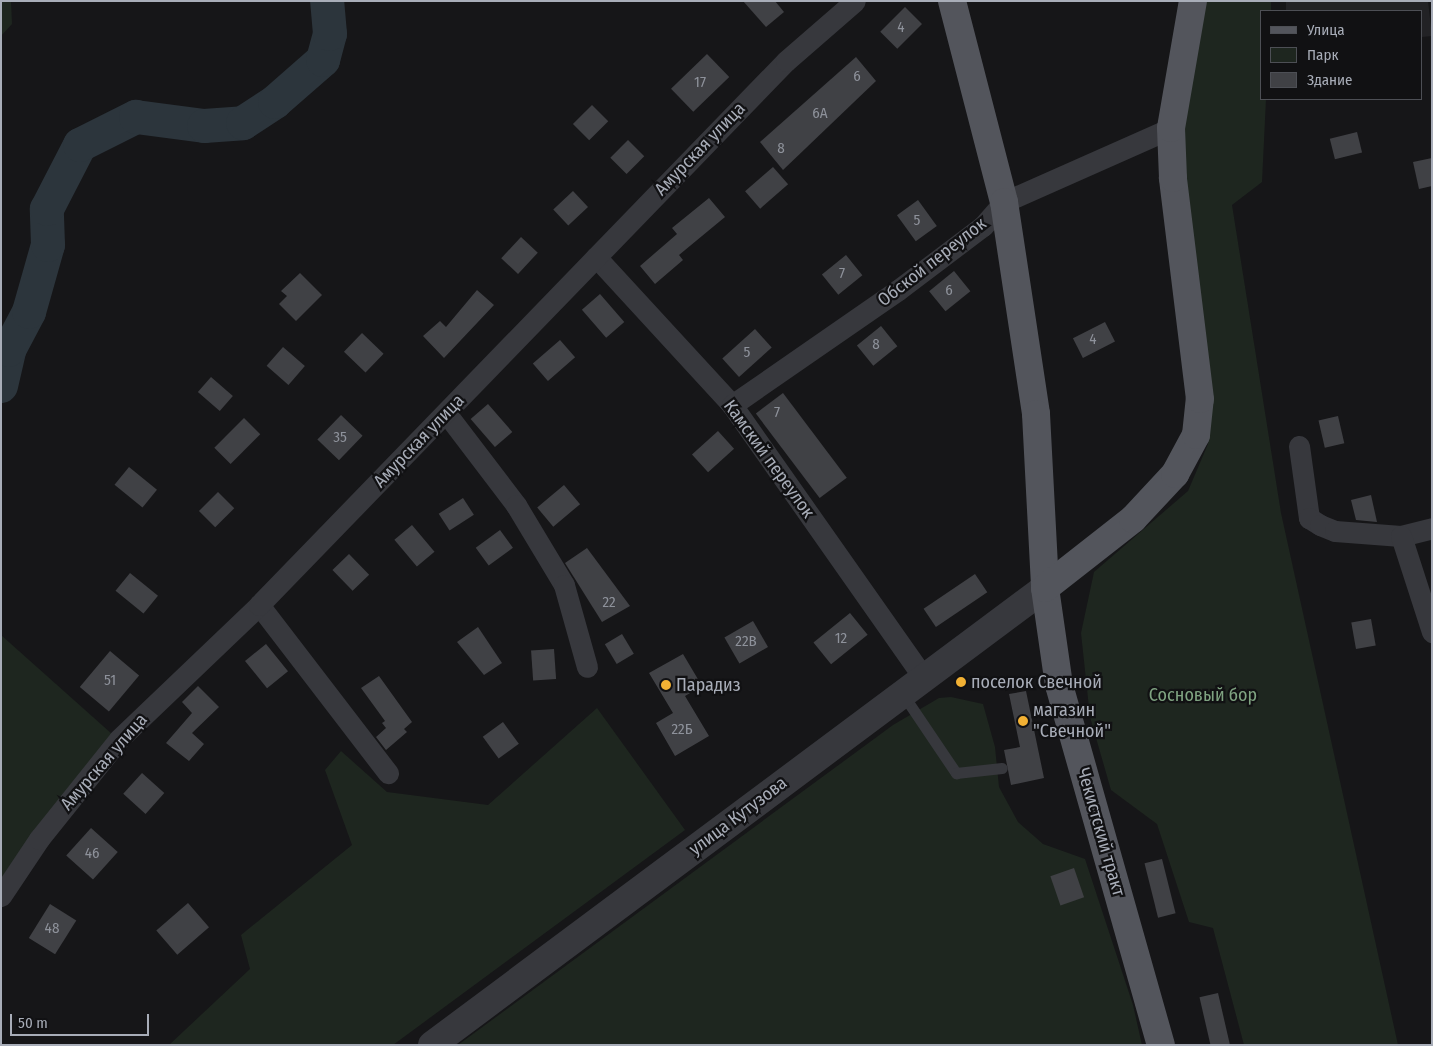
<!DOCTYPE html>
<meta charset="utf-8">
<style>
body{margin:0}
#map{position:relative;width:1433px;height:1046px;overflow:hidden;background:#161618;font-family:"Fira Sans Condensed",sans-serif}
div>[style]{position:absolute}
.built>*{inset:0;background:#222225}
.green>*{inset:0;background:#1e261f}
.river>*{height:34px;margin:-17px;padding:0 17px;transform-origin:17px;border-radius:17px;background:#2c353c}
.building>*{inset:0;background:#404145;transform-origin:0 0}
.service>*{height:11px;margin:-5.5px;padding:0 5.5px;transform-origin:5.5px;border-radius:5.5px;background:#37383d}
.minor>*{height:21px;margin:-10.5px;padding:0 10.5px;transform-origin:10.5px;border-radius:10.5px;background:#37383d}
.tertiary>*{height:28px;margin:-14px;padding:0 14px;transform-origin:14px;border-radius:14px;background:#37383d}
.primary>*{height:28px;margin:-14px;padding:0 14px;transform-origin:14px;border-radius:14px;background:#53555c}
.dots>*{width:14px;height:14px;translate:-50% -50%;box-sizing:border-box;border:2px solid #111113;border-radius:50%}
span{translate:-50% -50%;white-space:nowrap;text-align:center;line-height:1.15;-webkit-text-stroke:4.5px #111113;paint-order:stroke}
.number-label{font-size:15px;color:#8e929b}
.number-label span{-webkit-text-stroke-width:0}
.street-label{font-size:18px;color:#a8adb8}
.poi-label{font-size:18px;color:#a8adb8}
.left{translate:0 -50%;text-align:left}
.park-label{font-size:18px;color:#7fa381}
.frame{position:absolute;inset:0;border:2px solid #a8adb8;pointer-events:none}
.legend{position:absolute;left:1260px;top:10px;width:162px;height:90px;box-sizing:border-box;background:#111113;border:1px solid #4d4f55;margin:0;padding:6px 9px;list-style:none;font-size:15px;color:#a8adb8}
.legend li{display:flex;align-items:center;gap:10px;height:25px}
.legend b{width:25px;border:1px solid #4d4f55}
.scale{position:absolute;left:10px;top:1014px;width:139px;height:22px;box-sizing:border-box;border:2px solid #a8adb8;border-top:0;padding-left:6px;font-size:15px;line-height:18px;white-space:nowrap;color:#a8adb8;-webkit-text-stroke:4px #111113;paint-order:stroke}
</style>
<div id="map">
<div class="built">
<div style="clip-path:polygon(1286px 1px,1428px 1px,1432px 36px,1422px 37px,1422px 11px,1286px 11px)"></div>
</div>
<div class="green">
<div style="clip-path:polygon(1px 1px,11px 1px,12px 24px,1px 36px)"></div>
<div style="clip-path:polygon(1202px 1px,1271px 1px,1271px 11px,1262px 11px,1262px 99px,1266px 99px,1262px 182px,1232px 205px,1281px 513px,1398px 1045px,1244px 1045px,1213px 928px,1189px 922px,1157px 824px,1111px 790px,1090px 717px,1081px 633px,1094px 572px,1188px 491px,1208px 444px,1211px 393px,1181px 175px,1182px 127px)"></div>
<div style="clip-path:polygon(1px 635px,112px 734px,1px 883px)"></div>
<div style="clip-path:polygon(951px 697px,983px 704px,995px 747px,999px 787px,1018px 822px,1043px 844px,1085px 859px,1133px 1005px,1142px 1045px,458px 1045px,893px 725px,939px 698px)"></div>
<div style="clip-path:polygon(597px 708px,685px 830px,393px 1045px,169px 1045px,250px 969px,241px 935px,352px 845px,325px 770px,341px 751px,387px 792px,488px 805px)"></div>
</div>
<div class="river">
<div style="left:1px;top:386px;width:37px;rotate:-77deg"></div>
<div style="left:9px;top:350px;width:43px;rotate:-62.2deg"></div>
<div style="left:29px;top:312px;width:70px;rotate:-74.2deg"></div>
<div style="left:48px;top:245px;width:36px;rotate:-92deg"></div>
<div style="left:47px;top:209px;width:72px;rotate:-62.7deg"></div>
<div style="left:80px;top:145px;width:63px;rotate:-26.6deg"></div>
<div style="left:136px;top:117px;width:69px;rotate:7.5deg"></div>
<div style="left:204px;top:126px;width:39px;rotate:-4deg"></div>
<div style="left:243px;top:123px;width:38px;rotate:-33deg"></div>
<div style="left:275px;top:102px;width:64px;rotate:-41.2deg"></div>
<div style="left:323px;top:60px;width:27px;rotate:-75deg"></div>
<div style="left:330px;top:34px;width:33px;rotate:-95deg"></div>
</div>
<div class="building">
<div style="clip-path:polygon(743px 1px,775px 1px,784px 12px,766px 27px)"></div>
<div style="left:905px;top:7px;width:24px;height:35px;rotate:45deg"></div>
<div style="left:707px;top:54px;width:32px;height:50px;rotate:46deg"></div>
<div style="clip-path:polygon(856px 57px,876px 81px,783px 170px,760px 142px)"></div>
<div style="left:592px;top:105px;width:23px;height:27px;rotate:45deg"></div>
<div style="left:1357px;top:132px;width:21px;height:28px;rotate:76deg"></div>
<div style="left:628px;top:140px;width:23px;height:25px;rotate:45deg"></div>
<div style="clip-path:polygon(1432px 158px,1432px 186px,1419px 189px,1413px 162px)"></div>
<div style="left:773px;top:167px;width:23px;height:37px;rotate:49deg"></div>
<div style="left:573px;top:191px;width:22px;height:27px;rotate:47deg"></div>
<div style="clip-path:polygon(709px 198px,725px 217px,679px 255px,683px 260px,655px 284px,640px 266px,677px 234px,672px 228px)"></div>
<div style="left:918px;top:200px;width:32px;height:26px;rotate:54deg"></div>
<div style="left:521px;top:237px;width:23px;height:29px;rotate:43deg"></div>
<div style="left:846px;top:255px;width:26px;height:31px;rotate:51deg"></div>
<div style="left:954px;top:271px;width:26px;height:32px;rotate:51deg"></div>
<div style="clip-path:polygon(300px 273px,322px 295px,296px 321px,279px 304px,287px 296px,281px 291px)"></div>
<div style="clip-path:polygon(477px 290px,494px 305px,444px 358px,423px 336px,440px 321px,446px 327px)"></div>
<div style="left:600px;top:294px;width:37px;height:24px;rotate:49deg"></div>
<div style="left:1105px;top:322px;width:22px;height:36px;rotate:63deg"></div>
<div style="left:881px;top:326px;width:26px;height:31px;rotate:51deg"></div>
<div style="left:755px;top:329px;width:25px;height:44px;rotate:48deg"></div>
<div style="left:362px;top:333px;width:30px;height:26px;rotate:44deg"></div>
<div style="left:560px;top:340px;width:23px;height:36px;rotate:49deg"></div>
<div style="left:283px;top:347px;width:29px;height:25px;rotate:41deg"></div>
<div style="left:211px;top:377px;width:29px;height:20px;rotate:41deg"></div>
<div style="left:783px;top:393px;width:106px;height:34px;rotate:53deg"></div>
<div style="left:488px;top:404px;width:37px;height:23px;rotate:49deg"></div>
<div style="left:341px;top:415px;width:30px;height:34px;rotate:44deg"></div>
<div style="left:1338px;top:416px;width:28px;height:20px;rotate:77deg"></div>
<div style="left:244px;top:418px;width:23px;height:42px;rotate:45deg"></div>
<div style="left:718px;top:431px;width:24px;height:35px;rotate:48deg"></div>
<div style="left:129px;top:467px;width:36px;height:23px;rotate:39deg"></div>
<div style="left:564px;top:485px;width:25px;height:35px;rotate:50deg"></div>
<div style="left:218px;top:492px;width:23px;height:27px;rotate:45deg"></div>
<div style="clip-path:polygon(1371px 495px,1377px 522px,1356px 520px,1351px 500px)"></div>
<div style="left:463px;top:498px;width:20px;height:29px;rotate:57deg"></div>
<div style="left:412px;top:525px;width:35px;height:23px;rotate:50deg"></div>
<div style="left:500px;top:530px;width:22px;height:30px;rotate:54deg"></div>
<div style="clip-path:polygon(587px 548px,630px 606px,602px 622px,565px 563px)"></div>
<div style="left:349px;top:554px;width:29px;height:23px;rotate:46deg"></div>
<div style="left:130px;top:573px;width:36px;height:23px;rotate:39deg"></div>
<div style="left:975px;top:574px;width:22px;height:62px;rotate:56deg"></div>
<div style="left:850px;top:613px;width:28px;height:47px;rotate:51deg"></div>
<div style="left:1371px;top:619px;width:27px;height:20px;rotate:80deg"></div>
<div style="left:753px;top:621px;width:30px;height:33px;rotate:60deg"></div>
<div style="clip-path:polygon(478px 627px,502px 663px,484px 675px,457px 642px)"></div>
<div style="left:622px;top:634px;width:23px;height:20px;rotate:59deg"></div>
<div style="left:266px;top:644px;width:35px;height:27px;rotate:51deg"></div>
<div style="left:554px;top:649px;width:30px;height:23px;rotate:86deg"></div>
<div style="left:110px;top:651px;width:38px;height:47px;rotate:40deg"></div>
<div style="clip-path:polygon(683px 654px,702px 686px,685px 696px,709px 736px,675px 756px,656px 723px,673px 713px,649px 673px)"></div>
<div style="clip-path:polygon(379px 676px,412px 722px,404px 729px,407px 732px,386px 750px,376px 737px,386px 728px,382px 723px,385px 721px,361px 688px)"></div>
<div style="clip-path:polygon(198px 686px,219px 707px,192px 733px,204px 744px,189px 761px,166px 743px,192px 713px,182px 702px)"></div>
<div style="clip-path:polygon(1026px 691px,1044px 778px,1011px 785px,1004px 750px,1020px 747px,1009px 694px)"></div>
<div style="left:503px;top:722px;width:27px;height:25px;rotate:54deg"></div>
<div style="left:142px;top:773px;width:30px;height:28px;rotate:42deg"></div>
<div style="left:91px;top:828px;width:36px;height:37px;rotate:42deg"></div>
<div style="left:1162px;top:859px;width:56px;height:18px;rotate:76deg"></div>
<div style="left:1074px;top:868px;width:31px;height:25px;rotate:71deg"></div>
<div style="left:188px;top:903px;width:32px;height:42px;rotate:49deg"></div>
<div style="left:50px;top:904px;width:31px;height:40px;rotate:32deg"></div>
<div style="left:1218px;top:993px;width:53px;height:19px;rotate:77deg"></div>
</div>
<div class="service">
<div style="left:902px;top:693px;width:97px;rotate:56deg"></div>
<div style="left:956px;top:773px;width:46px;rotate:-6.2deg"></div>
</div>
<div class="minor">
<div style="left:596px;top:257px;width:201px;rotate:47.4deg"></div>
<div style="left:732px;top:405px;width:332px;rotate:54.9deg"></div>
<div style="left:732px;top:405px;width:202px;rotate:-34.7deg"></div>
<div style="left:898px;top:290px;width:106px;rotate:-37deg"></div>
<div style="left:983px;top:226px;width:32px;rotate:-49deg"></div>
<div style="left:1004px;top:202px;width:183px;rotate:-23.9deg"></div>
<div style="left:446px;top:413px;width:116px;rotate:52.7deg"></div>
<div style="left:516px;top:505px;width:93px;rotate:59deg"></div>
<div style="left:564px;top:585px;width:85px;rotate:74.3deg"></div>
<div style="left:1299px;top:446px;width:73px;rotate:82.1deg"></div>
<div style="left:1309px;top:518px;width:13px;rotate:32deg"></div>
<div style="left:1320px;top:525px;width:16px;rotate:22deg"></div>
<div style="left:1335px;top:531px;width:66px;rotate:4.3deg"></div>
<div style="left:1401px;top:536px;width:32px;rotate:-14deg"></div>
<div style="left:1401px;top:536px;width:101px;rotate:72.1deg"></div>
<div style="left:259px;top:605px;width:212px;rotate:52.5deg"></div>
<div style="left:1px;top:896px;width:69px;rotate:-56.3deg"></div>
<div style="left:39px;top:839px;width:128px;rotate:-51.3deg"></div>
<div style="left:119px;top:739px;width:194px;rotate:-43.7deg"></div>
<div style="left:259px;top:605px;width:757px;rotate:-45.91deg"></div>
<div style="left:786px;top:61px;width:91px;rotate:-41deg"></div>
</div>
<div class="tertiary">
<div style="left:432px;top:1045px;width:765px;rotate:-36.71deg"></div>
</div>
<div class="primary">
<div style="left:952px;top:1px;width:208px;rotate:75.5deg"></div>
<div style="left:1004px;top:202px;width:214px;rotate:81.4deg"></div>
<div style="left:1036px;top:414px;width:174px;rotate:87deg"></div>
<div style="left:1045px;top:588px;width:98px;rotate:81.8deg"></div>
<div style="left:1059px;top:685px;width:374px;rotate:74.2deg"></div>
<div style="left:1045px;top:588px;width:112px;rotate:-38.1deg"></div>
<div style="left:1133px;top:519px;width:62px;rotate:-47deg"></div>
<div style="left:1175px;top:474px;width:44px;rotate:-61.7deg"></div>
<div style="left:1196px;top:435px;width:36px;rotate:-84deg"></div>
<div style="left:1200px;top:399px;width:223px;rotate:-97deg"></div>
<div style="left:1173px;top:178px;width:50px;rotate:-92.3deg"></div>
<div style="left:1171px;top:128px;width:129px;rotate:-80.2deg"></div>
</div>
<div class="dots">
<div style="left:961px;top:682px;background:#f2b134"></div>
<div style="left:666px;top:685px;background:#f2b134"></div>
<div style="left:1023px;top:721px;background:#f2b134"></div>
</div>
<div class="number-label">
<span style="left:901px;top:28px">4</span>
<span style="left:857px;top:77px">6</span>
<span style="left:700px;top:83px">17</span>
<span style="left:820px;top:114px">6А</span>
<span style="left:781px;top:149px">8</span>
<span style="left:917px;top:221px">5</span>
<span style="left:842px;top:274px">7</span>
<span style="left:949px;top:291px">6</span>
<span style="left:1093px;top:340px">4</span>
<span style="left:876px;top:345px">8</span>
<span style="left:747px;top:353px">5</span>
<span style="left:777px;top:413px">7</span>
<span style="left:340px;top:438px">35</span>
<span style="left:609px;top:603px">22</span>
<span style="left:841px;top:639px">12</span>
<span style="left:746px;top:642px">22В</span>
<span style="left:110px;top:681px">51</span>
<span style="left:682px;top:730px">22Б</span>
<span style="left:92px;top:854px">46</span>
<span style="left:52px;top:929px">48</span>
</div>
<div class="street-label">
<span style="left:700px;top:149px;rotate:-46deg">Амурская улица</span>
<span style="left:932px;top:262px;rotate:-38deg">Обской переулок</span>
<span style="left:419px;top:441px;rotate:-46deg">Амурская улица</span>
<span style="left:769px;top:459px;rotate:54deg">Камский переулок</span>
<span style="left:104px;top:762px;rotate:-49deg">Амурская улица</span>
<span style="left:738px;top:816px;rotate:-37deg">улица Кутузова</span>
<span style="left:1101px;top:832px;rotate:74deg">Чекистский тракт</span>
</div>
<div class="poi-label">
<span class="left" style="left:971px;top:682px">поселок Свечной</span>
<span class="left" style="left:676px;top:685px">Парадиз</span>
<span class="left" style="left:1033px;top:721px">магазин<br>"Свечной"</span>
</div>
<div class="park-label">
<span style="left:1203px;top:695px">Сосновый бор</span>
</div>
<div class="frame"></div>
<ul class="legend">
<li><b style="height:6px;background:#53555c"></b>Улица</li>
<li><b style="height:14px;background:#1e261f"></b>Парк</li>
<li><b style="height:14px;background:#404145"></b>Здание</li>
</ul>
<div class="scale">50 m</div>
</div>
